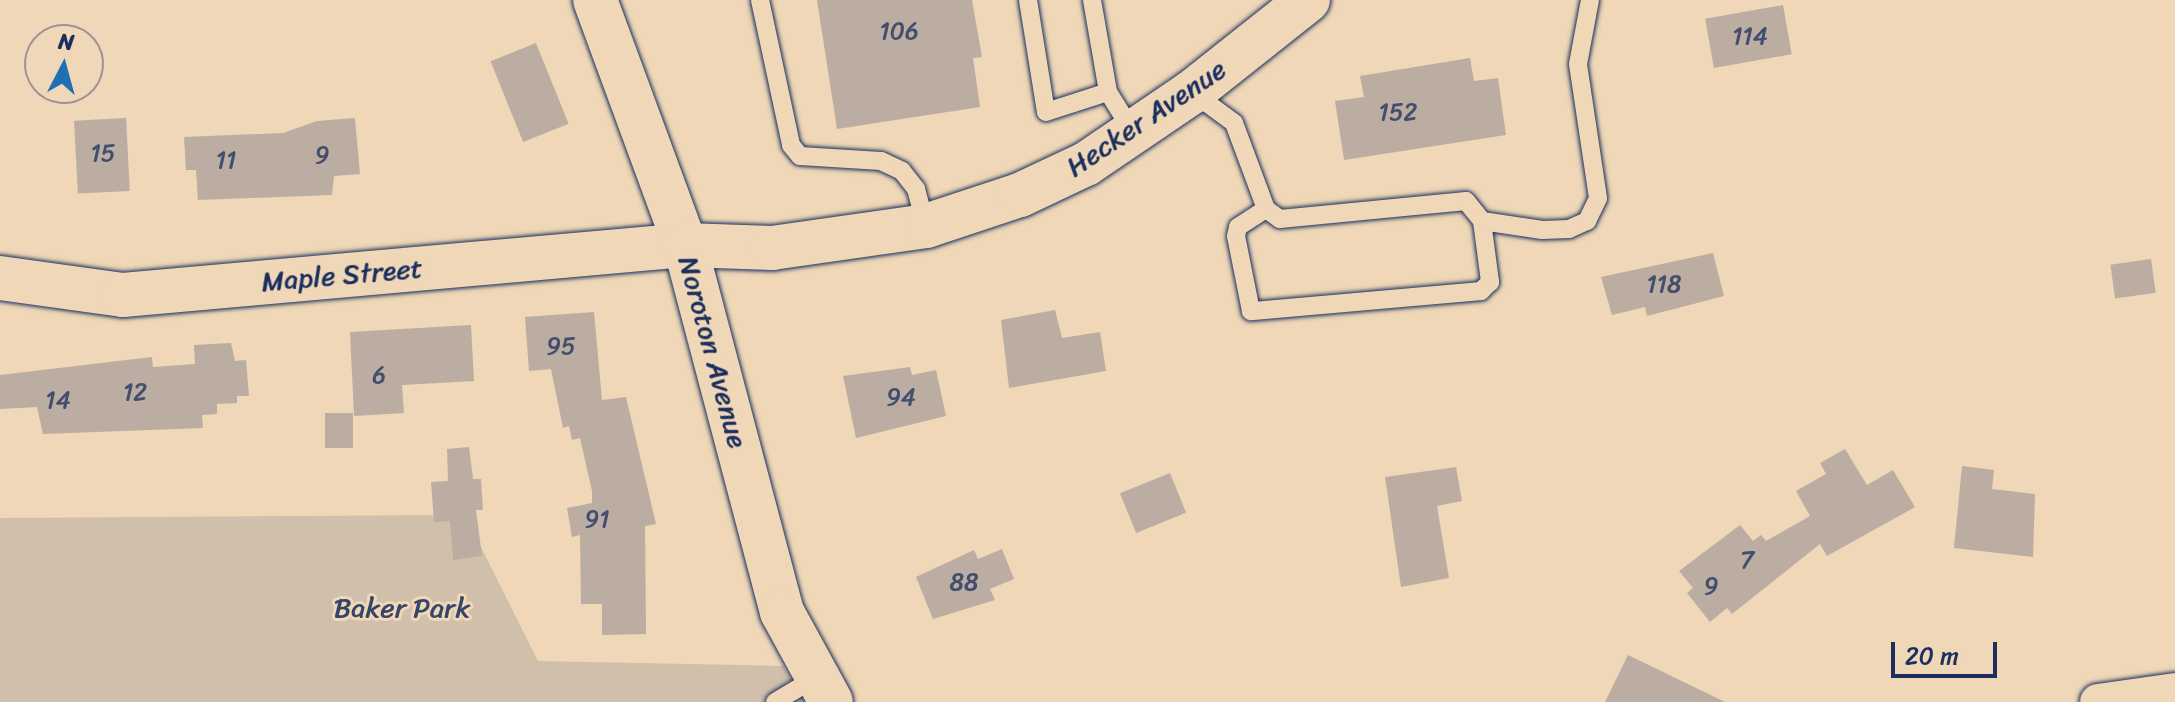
<!DOCTYPE html>
<style>
body{margin:0}
#map{position:relative;width:2175px;height:702px;overflow:hidden;background:#efd7b7;font-family:Sriracha,sans-serif}
div>[style]{position:absolute}
.green>*{inset:0;background:#d0bfaa}
.building>*{inset:0;background:#bbada1;transform-origin:0 0}
.roads{filter:drop-shadow(0 0 2px #1b2f5e) drop-shadow(0 0 2px #1b2f5e)}
.service>*{height:18px;margin:-9px;padding:0 9px;transform-origin:9px;border-radius:9px;background:#efd7b7}
.minor>*{height:36px;margin:-18px;padding:0 18px;transform-origin:18px;border-radius:18px;background:#efd7b7}
.tertiary>*{height:44px;margin:-22px;padding:0 22px;transform-origin:22px;border-radius:22px;background:#efd7b7}
.secondary>*{height:44px;margin:-22px;padding:0 22px;transform-origin:22px;border-radius:22px;background:#efd7b7}
span{translate:-50% -50%;white-space:nowrap;text-align:center;line-height:1.15;-webkit-text-stroke:6px #efd7b7;paint-order:stroke}
.number-label{font-size:24px;color:#434e6f}
.number-label span{-webkit-text-stroke-width:0}
.street-label{font-size:28px;color:#1b2f5e}
.park-label{font-size:28px;color:#364569}
.north{position:absolute;left:24px;top:24px;width:80px;height:80px;box-sizing:border-box;background:#efd7b7;border:2px solid #9a9493;border-radius:50%;rotate:6deg;font-size:22px;font-weight:700;line-height:32px;text-align:center;color:#1b2f5e}
.north::after{content:'';display:block;margin:auto;width:28px;height:36px;background:#1f6fb2;clip-path:polygon(50% 0,100% 100%,50% 72%,0 100%)}
.scale{position:absolute;left:1891px;top:642px;width:106px;height:36px;box-sizing:border-box;border:4px solid #1b2f5e;border-top:0;padding-left:10px;font-size:24px;line-height:28px;white-space:nowrap;color:#1b2f5e;-webkit-text-stroke:6px #efd7b7;paint-order:stroke}
</style>
<div id="map">
<div class="green">
<div style="clip-path:polygon(465px 515px,538px 661px,783px 666px,804px 702px,0 702px,0 518px)"></div>
</div>
<div class="building">
<div style="clip-path:polygon(817px 0,972px 0,982px 57px,973px 58px,980px 107px,837px 129px)"></div>
<div style="left:1783px;top:5px;width:50px;height:79px;rotate:80deg"></div>
<div style="left:536px;top:43px;width:87px;height:49px;rotate:68deg"></div>
<div style="clip-path:polygon(1470px 58px,1474px 81px,1498px 78px,1506px 135px,1344px 160px,1335px 101px,1364px 97px,1360px 76px)"></div>
<div style="left:126px;top:118px;width:73px;height:52px;rotate:87deg"></div>
<div style="clip-path:polygon(355px 118px,360px 174px,334px 176px,332px 195px,198px 200px,196px 170px,186px 170px,184px 137px,283px 133px,317px 121px)"></div>
<div style="clip-path:polygon(1713px 253px,1724px 296px,1647px 316px,1645px 307px,1612px 315px,1601px 277px)"></div>
<div style="left:2151px;top:259px;width:34px;height:41px;rotate:82deg"></div>
<div style="clip-path:polygon(1055px 310px,1062px 338px,1100px 332px,1106px 371px,1009px 388px,1001px 320px)"></div>
<div style="clip-path:polygon(594px 312px,602px 400px,626px 397px,656px 524px,645px 526px,646px 634px,602px 635px,602px 604px,581px 604px,580px 535px,572px 537px,567px 508px,592px 503px,592px 491px,580px 438px,572px 440px,569px 426px,563px 428px,551px 369px,529px 371px,525px 317px)"></div>
<div style="clip-path:polygon(471px 325px,474px 381px,402px 385px,404px 413px,354px 416px,350px 332px)"></div>
<div style="clip-path:polygon(231px 343px,235px 361px,246px 360px,249px 396px,237px 396px,237px 403px,217px 404px,217px 414px,202px 415px,203px 428px,43px 434px,37px 407px,0 409px,0 375px,152px 357px,153px 367px,195px 364px,194px 345px)"></div>
<div style="clip-path:polygon(910px 367px,912px 375px,936px 370px,946px 416px,856px 438px,843px 376px)"></div>
<div style="left:353px;top:413px;width:35px;height:28px;rotate:90deg"></div>
<div style="clip-path:polygon(469px 447px,473px 479px,481px 479px,483px 510px,476px 510px,482px 556px,453px 560px,450px 521px,434px 522px,431px 482px,448px 481px,447px 449px)"></div>
<div style="clip-path:polygon(1845px 449px,1867px 485px,1893px 470px,1915px 507px,1827px 556px,1820px 544px,1732px 614px,1727px 608px,1710px 622px,1687px 593px,1693px 588px,1679px 571px,1740px 525px,1753px 541px,1761px 535px,1766px 541px,1810px 516px,1796px 491px,1826px 474px,1820px 463px)"></div>
<div style="clip-path:polygon(1962px 466px,1994px 470px,1992px 489px,2035px 494px,2033px 557px,1954px 548px)"></div>
<div style="clip-path:polygon(1456px 467px,1462px 501px,1437px 506px,1449px 578px,1401px 587px,1385px 477px)"></div>
<div style="left:1170px;top:473px;width:43px;height:54px;rotate:68deg"></div>
<div style="clip-path:polygon(1002px 549px,1014px 579px,990px 589px,995px 600px,933px 619px,916px 577px,974px 550px,978px 559px)"></div>
<div style="clip-path:polygon(1628px 655px,1725px 702px,1605px 702px)"></div>
</div>
<div class="roads">
<div class="service">
<div style="left:760px;top:0;width:148px;rotate:77.9deg"></div>
<div style="left:791px;top:145px;width:14px;rotate:51deg"></div>
<div style="left:800px;top:156px;width:81px;rotate:3.5deg"></div>
<div style="left:881px;top:161px;width:23px;rotate:25deg"></div>
<div style="left:902px;top:171px;width:23px;rotate:52deg"></div>
<div style="left:916px;top:189px;width:38px;rotate:75deg"></div>
<div style="left:1028px;top:0;width:113px;rotate:80.9deg"></div>
<div style="left:1046px;top:112px;width:65px;rotate:-17.9deg"></div>
<div style="left:1108px;top:92px;width:47px;rotate:58deg"></div>
<div style="left:1092px;top:0;width:93px;rotate:80.1deg"></div>
<div style="left:1192px;top:92px;width:52px;rotate:36.4deg"></div>
<div style="left:1234px;top:123px;width:92px;rotate:69.6deg"></div>
<div style="left:1266px;top:209px;width:17px;rotate:36deg"></div>
<div style="left:1280px;top:219px;width:187px;rotate:-5.5deg"></div>
<div style="left:1466px;top:201px;width:26px;rotate:51deg"></div>
<div style="left:1482px;top:221px;width:62px;rotate:82.5deg"></div>
<div style="left:1490px;top:282px;width:13px;rotate:135deg"></div>
<div style="left:1481px;top:291px;width:231px;rotate:175deg"></div>
<div style="left:1251px;top:311px;width:76px;rotate:-101.3deg"></div>
<div style="left:1236px;top:236px;width:9px;rotate:-77deg"></div>
<div style="left:1238px;top:227px;width:33px;rotate:-33deg"></div>
<div style="left:1482px;top:221px;width:61px;rotate:8.5deg"></div>
<div style="left:1542px;top:230px;width:27px;rotate:-2deg"></div>
<div style="left:1569px;top:229px;width:20px;rotate:-24deg"></div>
<div style="left:1587px;top:221px;width:25px;rotate:-64deg"></div>
<div style="left:1598px;top:198px;width:135px;rotate:-98.5deg"></div>
<div style="left:1578px;top:64px;width:65px;rotate:-79.4deg"></div>
<div style="left:775px;top:702px;width:49px;rotate:-30.8deg"></div>
</div>
<div class="minor">
<div style="left:2098px;top:702px;width:78px;rotate:-8.1deg"></div>
</div>
<div class="tertiary">
<div style="left:0;top:278px;width:124px;rotate:7.9deg"></div>
<div style="left:123px;top:295px;width:564px;rotate:-5.08deg"></div>
</div>
<div class="secondary">
<div style="left:595px;top:0;width:261px;rotate:69.8deg"></div>
<div style="left:685px;top:245px;width:380px;rotate:75.2deg"></div>
<div style="left:782px;top:612px;width:102px;rotate:61.4deg"></div>
<div style="left:685px;top:245px;width:87px;rotate:2deg"></div>
<div style="left:772px;top:248px;width:156px;rotate:-8.1deg"></div>
<div style="left:926px;top:226px;width:99px;rotate:-18.3deg"></div>
<div style="left:1020px;top:195px;width:73px;rotate:-25.2deg"></div>
<div style="left:1086px;top:164px;width:128px;rotate:-34.2deg"></div>
<div style="left:1192px;top:92px;width:148px;rotate:-38.4deg"></div>
</div>
</div>
<div class="number-label">
<span style="left:899px;top:32px">106</span>
<span style="left:1750px;top:37px">114</span>
<span style="left:1398px;top:113px">152</span>
<span style="left:103px;top:154px">15</span>
<span style="left:322px;top:156px">9</span>
<span style="left:226px;top:161px">11</span>
<span style="left:1664px;top:285px">118</span>
<span style="left:561px;top:347px">95</span>
<span style="left:379px;top:376px">6</span>
<span style="left:135px;top:393px">12</span>
<span style="left:901px;top:398px">94</span>
<span style="left:58px;top:401px">14</span>
<span style="left:597px;top:520px">91</span>
<span style="left:1747px;top:561px">7</span>
<span style="left:964px;top:583px">88</span>
<span style="left:1711px;top:587px">9</span>
</div>
<div class="street-label">
<span style="left:1146px;top:118px;rotate:-34deg">Hecker Avenue</span>
<span style="left:342px;top:275px;rotate:-5deg">Maple Street</span>
<span style="left:713px;top:352px;rotate:75deg">Noroton Avenue</span>
</div>
<div class="park-label">
<span style="left:402px;top:608px">Baker Park</span>
</div>
<div class="north">N</div>
<div class="scale">20 m</div>
</div>
